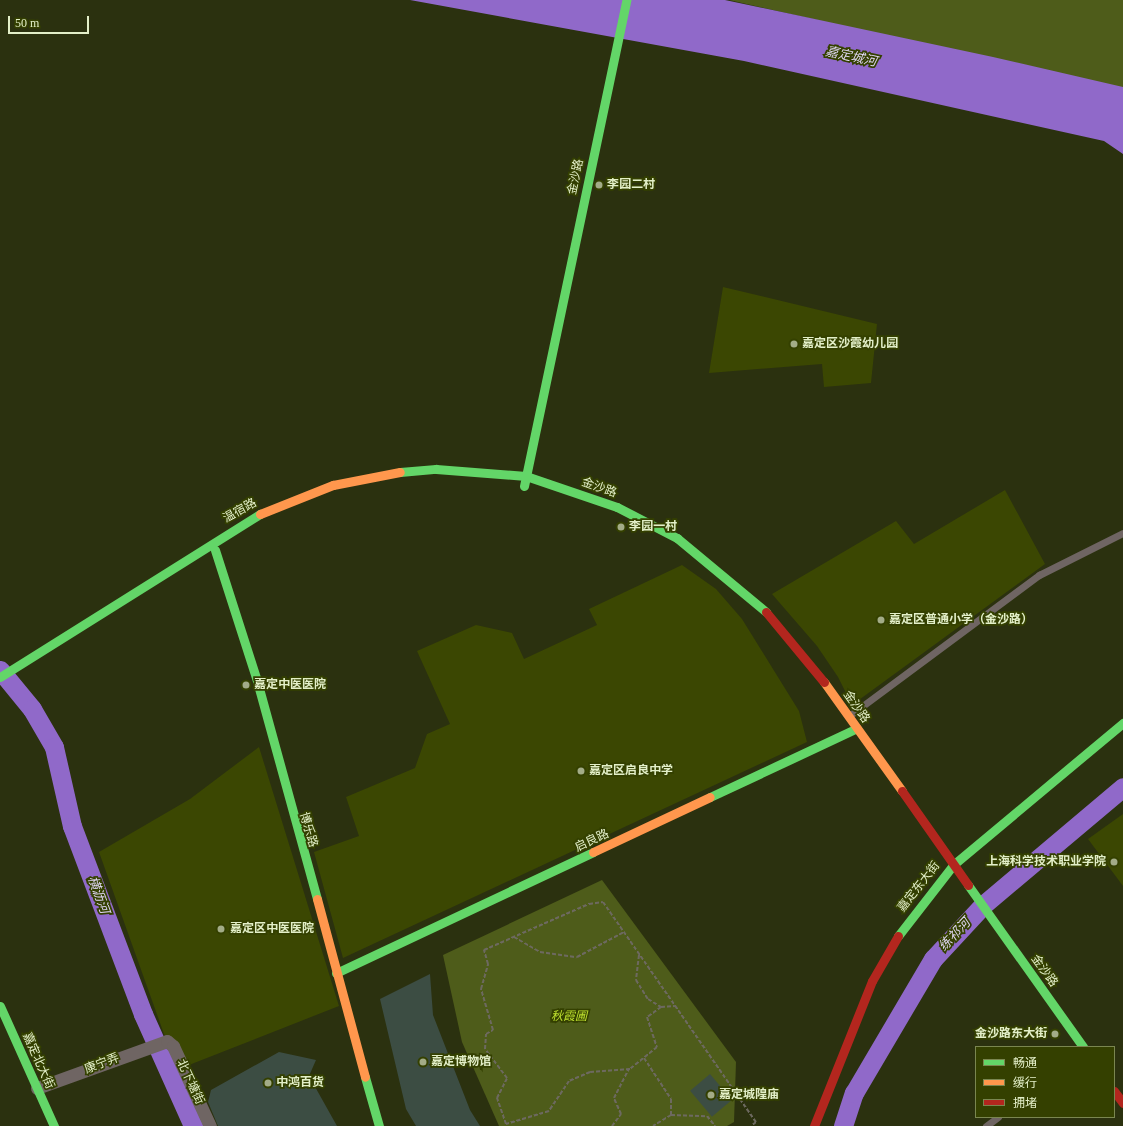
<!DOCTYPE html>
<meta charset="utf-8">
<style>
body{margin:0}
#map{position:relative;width:1123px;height:1126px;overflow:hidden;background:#2b310f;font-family:"Times New Roman","Noto Sans SC",serif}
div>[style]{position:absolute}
.built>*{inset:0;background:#3b4702}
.green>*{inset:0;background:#4e5c1a}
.water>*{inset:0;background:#9069c9}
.river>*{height:19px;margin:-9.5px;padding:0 9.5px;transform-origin:9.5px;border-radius:9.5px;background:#9069c9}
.building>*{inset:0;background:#3c4d43;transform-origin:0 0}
.path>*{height:2px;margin-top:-1px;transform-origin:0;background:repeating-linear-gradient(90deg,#6d6960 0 4px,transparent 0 6px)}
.lane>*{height:7px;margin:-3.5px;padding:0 3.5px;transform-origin:3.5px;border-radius:3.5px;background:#6f6563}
.street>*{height:13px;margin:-6.5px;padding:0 6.5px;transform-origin:6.5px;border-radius:6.5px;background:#6f6563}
.fast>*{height:9px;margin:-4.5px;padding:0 4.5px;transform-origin:4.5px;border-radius:4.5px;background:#63d668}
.slow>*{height:9px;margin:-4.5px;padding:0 4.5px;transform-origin:4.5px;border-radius:4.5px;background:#ff974d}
.jam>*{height:9px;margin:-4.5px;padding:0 4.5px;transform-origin:4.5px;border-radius:4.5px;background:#b3261e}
.dots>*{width:11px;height:11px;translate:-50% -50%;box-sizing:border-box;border:2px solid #344000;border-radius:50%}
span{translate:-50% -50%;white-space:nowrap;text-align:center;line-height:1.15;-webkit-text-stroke:3.5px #344000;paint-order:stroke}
.street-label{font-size:12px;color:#e3efc8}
.poi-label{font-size:12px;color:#e3efc8;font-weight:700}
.left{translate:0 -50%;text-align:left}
.right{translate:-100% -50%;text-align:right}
.park-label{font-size:12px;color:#bee02e;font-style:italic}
.water-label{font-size:13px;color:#dfd6f2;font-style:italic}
.legend{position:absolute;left:975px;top:1046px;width:140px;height:72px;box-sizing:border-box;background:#344000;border:1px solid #7a8650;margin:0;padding:5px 7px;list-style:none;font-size:12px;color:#e3efc8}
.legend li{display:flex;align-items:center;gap:8px;height:20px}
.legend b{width:20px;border:1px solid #7a8650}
.scale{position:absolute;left:8px;top:16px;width:81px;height:18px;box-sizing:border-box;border:2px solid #e3efc8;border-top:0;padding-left:5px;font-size:12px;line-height:14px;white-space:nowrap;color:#e3efc8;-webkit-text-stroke:3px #344000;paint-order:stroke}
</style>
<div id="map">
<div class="built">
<div style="clip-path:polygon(723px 287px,877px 324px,871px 383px,824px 387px,822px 364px,709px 373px)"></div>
<div style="clip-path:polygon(1005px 490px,1045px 564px,852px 705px,838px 677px,817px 646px,772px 594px,896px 521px,914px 544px)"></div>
<div style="clip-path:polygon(682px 565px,716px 589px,742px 619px,799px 711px,807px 742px,343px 958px,314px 852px,359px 836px,346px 797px,415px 768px,427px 734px,450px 724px,417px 651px,476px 625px,512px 633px,524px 659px,597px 625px,589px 609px)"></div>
<div style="clip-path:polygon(259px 747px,339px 1006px,189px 1065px,164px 1034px,99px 852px,190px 799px)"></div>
<div style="clip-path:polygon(1123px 814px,1123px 886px,1088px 839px)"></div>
</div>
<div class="green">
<div style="clip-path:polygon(729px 0,1123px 0,1123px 97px,1027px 68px)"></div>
<div style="clip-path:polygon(602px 880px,736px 1062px,734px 1122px,727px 1126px,499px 1126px,462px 1042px,443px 955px)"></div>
</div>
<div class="water">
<div style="clip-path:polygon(410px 0,725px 0,993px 57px,1123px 87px,1123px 154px,1104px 141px,744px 61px)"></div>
</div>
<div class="river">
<div style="left:0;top:670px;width:50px;rotate:50.6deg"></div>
<div style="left:32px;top:709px;width:44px;rotate:59.9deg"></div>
<div style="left:54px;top:747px;width:81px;rotate:77.2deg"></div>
<div style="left:72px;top:826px;width:201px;rotate:69.3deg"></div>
<div style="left:143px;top:1014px;width:123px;rotate:65.9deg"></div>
<div style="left:843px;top:1126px;width:35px;rotate:-72deg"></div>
<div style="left:854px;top:1093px;width:156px;rotate:-59.5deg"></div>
<div style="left:933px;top:959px;width:74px;rotate:-47.2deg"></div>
<div style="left:983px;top:905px;width:183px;rotate:-40.1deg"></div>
</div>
<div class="building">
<div style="clip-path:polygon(430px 974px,433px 1015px,470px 1110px,480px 1126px,416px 1126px,406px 1109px,380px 999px)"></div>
<div style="clip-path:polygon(279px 1052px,316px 1060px,309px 1076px,337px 1126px,218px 1126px,208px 1102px,211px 1090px)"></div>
<div style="left:710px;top:1074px;width:34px;height:26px;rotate:50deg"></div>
</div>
<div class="path">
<div style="left:514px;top:937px;width:30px;rotate:30deg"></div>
<div style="left:540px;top:952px;width:37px;rotate:8deg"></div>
<div style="left:577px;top:957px;width:53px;rotate:-28deg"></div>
<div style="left:639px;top:955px;width:25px;rotate:97deg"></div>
<div style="left:636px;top:980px;width:22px;rotate:58deg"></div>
<div style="left:648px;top:999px;width:15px;rotate:32deg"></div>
<div style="left:661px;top:1007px;width:14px;rotate:-4deg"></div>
<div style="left:661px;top:1007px;width:17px;rotate:144deg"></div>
<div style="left:647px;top:1017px;width:32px;rotate:72deg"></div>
<div style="left:657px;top:1047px;width:35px;rotate:141deg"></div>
<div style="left:630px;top:1069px;width:40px;rotate:175.7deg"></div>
<div style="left:590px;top:1072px;width:23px;rotate:157deg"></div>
<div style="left:569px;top:1081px;width:36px;rotate:124deg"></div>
<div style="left:549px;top:1111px;width:45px;rotate:163.2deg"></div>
<div style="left:506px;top:1124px;width:28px;rotate:-109deg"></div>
<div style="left:497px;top:1098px;width:22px;rotate:-63deg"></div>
<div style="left:507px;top:1078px;width:36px;rotate:-127deg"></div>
<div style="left:485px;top:1049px;width:15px;rotate:-86deg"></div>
<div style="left:486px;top:1034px;width:8px;rotate:-30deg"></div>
<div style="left:493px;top:1030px;width:43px;rotate:-106.3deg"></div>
<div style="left:481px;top:989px;width:26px;rotate:-74deg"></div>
<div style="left:488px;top:964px;width:15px;rotate:-106deg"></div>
<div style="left:484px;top:950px;width:115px;rotate:-23.7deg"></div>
<div style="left:589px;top:904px;width:14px;rotate:-8deg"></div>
<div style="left:603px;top:902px;width:268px;rotate:55.2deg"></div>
<div style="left:756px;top:1122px;width:6px;rotate:141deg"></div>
<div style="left:644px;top:1058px;width:49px;rotate:56.6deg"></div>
<div style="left:671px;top:1099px;width:16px;rotate:90deg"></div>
<div style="left:671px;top:1115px;width:21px;rotate:149deg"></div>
<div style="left:671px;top:1115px;width:36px;rotate:2deg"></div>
<div style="left:707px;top:1116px;width:13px;rotate:51deg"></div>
<div style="left:612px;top:1126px;width:15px;rotate:-53deg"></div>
<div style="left:621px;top:1114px;width:17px;rotate:-114deg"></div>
<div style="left:614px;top:1098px;width:33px;rotate:-63deg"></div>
</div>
<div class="lane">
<div style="left:849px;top:716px;width:237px;rotate:-36.6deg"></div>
<div style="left:1039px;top:575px;width:94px;rotate:-26.6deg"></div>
<div style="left:986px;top:1126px;width:15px;rotate:-37deg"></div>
</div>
<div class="street">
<div style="left:37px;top:1088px;width:138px;rotate:-19.9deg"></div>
<div style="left:167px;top:1041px;width:8px;rotate:40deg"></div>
<div style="left:173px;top:1046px;width:88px;rotate:65.2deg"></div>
</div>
<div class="fast">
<div style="left:400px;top:472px;width:36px;rotate:-5deg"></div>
<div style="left:436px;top:469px;width:90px;rotate:4.4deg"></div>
<div style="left:526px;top:476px;width:96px;rotate:18.8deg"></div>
<div style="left:617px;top:507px;width:68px;rotate:27.3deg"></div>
<div style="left:677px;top:538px;width:116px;rotate:39.7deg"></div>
<div style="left:524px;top:486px;width:497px;rotate:-78.1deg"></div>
<div style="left:215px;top:550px;width:138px;rotate:72.2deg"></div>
<div style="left:257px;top:681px;width:226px;rotate:74.6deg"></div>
<div style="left:0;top:677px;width:307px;rotate:-32.1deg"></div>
<div style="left:710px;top:797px;width:162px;rotate:-25.1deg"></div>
<div style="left:968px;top:885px;width:199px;rotate:54.6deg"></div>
<div style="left:898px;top:936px;width:90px;rotate:-52.2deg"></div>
<div style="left:953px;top:865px;width:222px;rotate:-39.9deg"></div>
<div style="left:336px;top:973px;width:284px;rotate:-25.2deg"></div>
<div style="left:0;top:1006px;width:132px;rotate:65.8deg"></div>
<div style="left:365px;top:1077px;width:51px;rotate:74.1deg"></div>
</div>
<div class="slow">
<div style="left:260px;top:514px;width:79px;rotate:-21.7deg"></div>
<div style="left:333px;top:485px;width:68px;rotate:-11deg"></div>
<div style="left:824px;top:682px;width:134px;rotate:54.4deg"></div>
<div style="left:593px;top:852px;width:129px;rotate:-25.2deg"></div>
<div style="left:317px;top:899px;width:184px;rotate:74.9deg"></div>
</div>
<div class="jam">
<div style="left:766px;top:612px;width:91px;rotate:50.4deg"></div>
<div style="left:902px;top:791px;width:115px;rotate:54.9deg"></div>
<div style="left:1114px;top:1091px;width:15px;rotate:53deg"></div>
<div style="left:814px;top:1126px;width:156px;rotate:-68.2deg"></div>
<div style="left:872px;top:981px;width:52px;rotate:-60deg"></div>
</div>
<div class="dots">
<div style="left:599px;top:185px;background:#a3ac87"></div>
<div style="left:794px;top:344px;background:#a3ac87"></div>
<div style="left:621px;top:527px;background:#a3ac87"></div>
<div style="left:881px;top:620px;background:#a3ac87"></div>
<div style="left:246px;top:685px;background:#a3ac87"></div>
<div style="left:581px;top:771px;background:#a3ac87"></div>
<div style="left:1114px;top:862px;background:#a3ac87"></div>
<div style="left:221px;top:929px;background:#a3ac87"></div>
<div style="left:1055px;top:1034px;background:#a3ac87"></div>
<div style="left:423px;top:1062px;background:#a3ac87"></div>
<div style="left:268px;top:1083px;background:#a3ac87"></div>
<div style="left:711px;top:1095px;background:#a3ac87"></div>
</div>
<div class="street-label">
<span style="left:576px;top:177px;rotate:-78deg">金沙路</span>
<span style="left:599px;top:488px;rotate:19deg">金沙路</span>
<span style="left:240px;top:511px;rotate:-29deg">温宿路</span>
<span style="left:856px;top:707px;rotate:55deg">金沙路</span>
<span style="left:308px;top:830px;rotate:74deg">博乐路</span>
<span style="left:592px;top:841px;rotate:-25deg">启良路</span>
<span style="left:919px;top:887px;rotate:-52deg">嘉定东大街</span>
<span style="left:1044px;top:971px;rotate:54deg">金沙路</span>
<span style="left:38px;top:1061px;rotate:66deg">嘉定北大街</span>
<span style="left:102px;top:1064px;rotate:-21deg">康宁弄</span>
<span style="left:190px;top:1082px;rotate:65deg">北下塘街</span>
</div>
<div class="poi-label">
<span class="left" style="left:607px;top:185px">李园二村</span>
<span class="left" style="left:802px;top:344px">嘉定区沙霞幼儿园</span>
<span class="left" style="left:629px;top:527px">李园一村</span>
<span class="left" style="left:889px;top:620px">嘉定区普通小学（金沙路）</span>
<span class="left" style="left:254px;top:685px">嘉定中医医院</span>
<span class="left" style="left:589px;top:771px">嘉定区启良中学</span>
<span class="right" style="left:1106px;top:862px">上海科学技术职业学院</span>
<span class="left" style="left:230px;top:929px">嘉定区中医医院</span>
<span class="right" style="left:1047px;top:1034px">金沙路东大街</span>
<span class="left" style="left:431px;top:1062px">嘉定博物馆</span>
<span class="left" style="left:276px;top:1083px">中鸿百货</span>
<span class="left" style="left:719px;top:1095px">嘉定城隍庙</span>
</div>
<div class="park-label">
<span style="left:569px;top:1017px">秋霞圃</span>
</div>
<div class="water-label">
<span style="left:851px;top:57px;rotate:12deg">嘉定城河</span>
<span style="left:98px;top:895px;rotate:70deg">横沥河</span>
<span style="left:955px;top:935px;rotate:-47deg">练祁河</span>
</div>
<ul class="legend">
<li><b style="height:5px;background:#63d668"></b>畅通</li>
<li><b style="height:5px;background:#ff974d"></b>缓行</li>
<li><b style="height:5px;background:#b3261e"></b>拥堵</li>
</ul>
<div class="scale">50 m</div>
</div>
